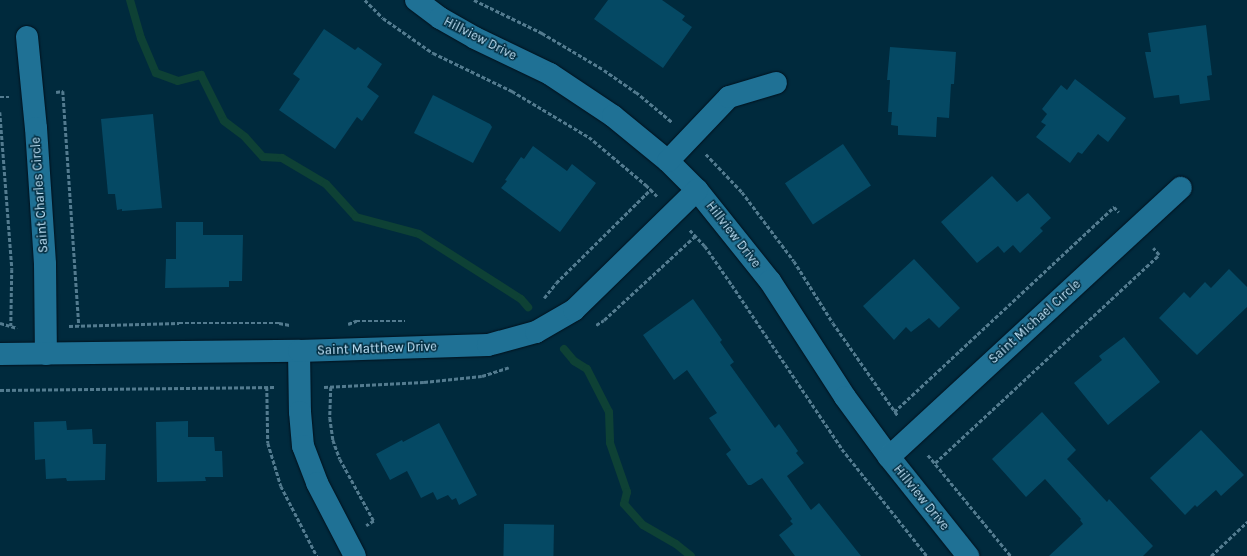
<!DOCTYPE html>
<style>
body{margin:0}
#map{position:relative;width:1247px;height:556px;overflow:hidden;background:#002a3d;font-family:Karla,sans-serif}
div>[style]{position:absolute}
.stream>*{height:8px;margin:-4px;padding:0 4px;transform-origin:4px;border-radius:4px;background:#0e4135}
.building>*{inset:0;background:#054964;transform-origin:0 0}
.path>*{height:2.5px;margin-top:-1.25px;transform-origin:0;background:repeating-linear-gradient(90deg,#537b8f 0 4px,transparent 0 6px)}
.roads{filter:drop-shadow(0 0 1px #00111d) drop-shadow(0 0 1px #00111d)}
.minor>*{height:22px;margin:-11px;padding:0 11px;transform-origin:11px;border-radius:11px;background:#1f7195}
span{translate:-50% -50%;white-space:nowrap;text-align:center;line-height:1.15;-webkit-text-stroke:3px #002a3d;paint-order:stroke}
.street-label{font-size:13px;color:#c6eaff}
</style>
<div id="map">
<div class="stream">
<div style="left:130px;top:0;width:40px;rotate:74deg"></div>
<div style="left:141px;top:38px;width:38px;rotate:67deg"></div>
<div style="left:156px;top:73px;width:23px;rotate:20deg"></div>
<div style="left:178px;top:81px;width:24px;rotate:-15deg"></div>
<div style="left:201px;top:75px;width:51px;rotate:63.4deg"></div>
<div style="left:224px;top:121px;width:26px;rotate:37deg"></div>
<div style="left:245px;top:137px;width:27px;rotate:48deg"></div>
<div style="left:263px;top:157px;width:19px;rotate:3deg"></div>
<div style="left:282px;top:158px;width:51px;rotate:30.6deg"></div>
<div style="left:326px;top:184px;width:45px;rotate:47.7deg"></div>
<div style="left:356px;top:217px;width:65px;rotate:15.1deg"></div>
<div style="left:419px;top:234px;width:121px;rotate:32.5deg"></div>
<div style="left:521px;top:299px;width:11px;rotate:49deg"></div>
<div style="left:564px;top:349px;width:16px;rotate:50deg"></div>
<div style="left:574px;top:361px;width:15px;rotate:32deg"></div>
<div style="left:587px;top:369px;width:48px;rotate:62.9deg"></div>
<div style="left:609px;top:412px;width:31px;rotate:88deg"></div>
<div style="left:610px;top:443px;width:52px;rotate:70.9deg"></div>
<div style="left:627px;top:492px;width:12px;rotate:104deg"></div>
<div style="left:624px;top:504px;width:28px;rotate:48deg"></div>
<div style="left:643px;top:525px;width:38px;rotate:30deg"></div>
<div style="left:676px;top:544px;width:19px;rotate:39deg"></div>
</div>
<div class="building">
<div style="clip-path:polygon(608px 0,662px 0,685px 16px,682px 20px,692px 27px,663px 68px,594px 19px)"></div>
<div style="clip-path:polygon(1206px 25px,1212px 75px,1207px 76px,1210px 100px,1180px 104px,1179px 95px,1154px 98px,1145px 52px,1151px 52px,1148px 33px)"></div>
<div style="clip-path:polygon(324px 29px,355px 50px,358px 47px,382px 64px,367px 87px,379px 96px,362px 121px,357px 117px,335px 149px,279px 110px,300px 79px,293px 74px)"></div>
<div style="clip-path:polygon(890px 47px,956px 52px,954px 84px,951px 84px,949px 118px,937px 117px,936px 137px,898px 135px,898px 126px,891px 125px,892px 112px,888px 112px,890px 80px,887px 80px)"></div>
<div style="clip-path:polygon(1075px 79px,1126px 118px,1108px 142px,1098px 134px,1082px 154px,1078px 152px,1070px 163px,1036px 137px,1046px 125px,1041px 122px,1047px 114px,1042px 109px,1061px 85px,1067px 90px)"></div>
<div style="clip-path:polygon(433px 95px,490px 124px,492px 127px,473px 163px,414px 133px)"></div>
<div style="clip-path:polygon(153px 114px,162px 208px,122px 211px,122px 209px,117px 210px,115px 194px,108px 194px,101px 119px)"></div>
<div style="left:843px;top:144px;width:50px;height:70px;rotate:56deg"></div>
<div style="clip-path:polygon(533px 146px,567px 171px,572px 164px,596px 183px,560px 232px,501px 188px,507px 181px,505px 180px,521px 157px,524px 159px)"></div>
<div style="clip-path:polygon(992px 176px,1017px 202px,1028px 193px,1051px 218px,1040px 228px,1043px 231px,1020px 253px,1013px 245px,1004px 253px,998px 246px,977px 263px,941px 222px)"></div>
<div style="clip-path:polygon(176px 222px,203px 222px,203px 235px,243px 235px,242px 281px,229px 281px,229px 287px,165px 288px,166px 259px,176px 259px)"></div>
<div style="clip-path:polygon(914px 259px,960px 308px,939px 328px,929px 318px,911px 332px,906px 327px,894px 340px,863px 306px)"></div>
<div style="clip-path:polygon(1229px 269px,1247px 287px,1247px 307px,1197px 355px,1159px 318px,1184px 292px,1190px 298px,1205px 282px,1211px 288px)"></div>
<div style="clip-path:polygon(693px 299px,722px 340px,720px 342px,734px 362px,730px 365px,775px 428px,779px 424px,798px 451px,796px 453px,804px 463px,787px 476px,811px 510px,819px 503px,861px 556px,795px 556px,779px 535px,793px 524px,790px 521px,792px 519px,762px 478px,751px 485px,748px 485px,726px 454px,731px 450px,709px 418px,717px 413px,687px 370px,674px 380px,643px 335px)"></div>
<div style="clip-path:polygon(1124px 337px,1160px 382px,1108px 425px,1074px 383px,1102px 360px,1099px 356px)"></div>
<div style="clip-path:polygon(1042px 412px,1076px 450px,1067px 459px,1107px 502px,1109px 499px,1153px 546px,1143px 556px,1049px 556px,1083px 524px,1080px 520px,1081px 519px,1045px 479px,1026px 497px,992px 459px)"></div>
<div style="clip-path:polygon(66px 421px,67px 430px,92px 429px,93px 444px,106px 444px,105px 480px,67px 481px,66px 478px,46px 479px,45px 459px,35px 460px,34px 422px)"></div>
<div style="clip-path:polygon(188px 421px,188px 437px,214px 437px,215px 451px,222px 451px,223px 477px,205px 477px,206px 481px,157px 482px,156px 422px)"></div>
<div style="clip-path:polygon(439px 423px,477px 495px,459px 505px,456px 498px,452px 500px,448px 495px,437px 500px,433px 492px,421px 498px,407px 471px,390px 480px,376px 454px,402px 440px,403px 442px)"></div>
<div style="clip-path:polygon(1201px 430px,1244px 475px,1221px 496px,1216px 490px,1197px 507px,1195px 505px,1185px 515px,1150px 478px)"></div>
<div style="left:504px;top:524px;width:50px;height:32px;rotate:1deg"></div>
</div>
<div class="path">
<div style="left:365px;top:0;width:25px;rotate:45deg"></div>
<div style="left:383px;top:18px;width:61px;rotate:35deg"></div>
<div style="left:433px;top:53px;width:88px;rotate:25.7deg"></div>
<div style="left:512px;top:91px;width:90px;rotate:30.9deg"></div>
<div style="left:589px;top:137px;width:75px;rotate:40.1deg"></div>
<div style="left:646px;top:185px;width:16px;rotate:45deg"></div>
<div style="left:474px;top:0;width:76px;rotate:25.9deg"></div>
<div style="left:542px;top:33px;width:72px;rotate:30.8deg"></div>
<div style="left:604px;top:70px;width:39px;rotate:35deg"></div>
<div style="left:636px;top:92px;width:47px;rotate:39.8deg"></div>
<div style="left:56px;top:92px;width:7px;rotate:-8deg"></div>
<div style="left:63px;top:91px;width:235px;rotate:86.1deg"></div>
<div style="left:0;top:97px;width:9px"></div>
<div style="left:0;top:112px;width:157px;rotate:85.6deg"></div>
<div style="left:12px;top:269px;width:57px;rotate:91deg"></div>
<div style="left:706px;top:154px;width:52px;rotate:46.5deg"></div>
<div style="left:742px;top:192px;width:86px;rotate:53deg"></div>
<div style="left:794px;top:261px;width:73px;rotate:57.8deg"></div>
<div style="left:833px;top:323px;width:113px;rotate:55deg"></div>
<div style="left:690px;top:230px;width:22px;rotate:47deg"></div>
<div style="left:705px;top:246px;width:47px;rotate:55.3deg"></div>
<div style="left:732px;top:285px;width:197px;rotate:56.1deg"></div>
<div style="left:842px;top:449px;width:137px;rotate:51.5deg"></div>
<div style="left:544px;top:298px;width:19px;rotate:-51deg"></div>
<div style="left:556px;top:283px;width:134px;rotate:-44.7deg"></div>
<div style="left:0;top:323px;width:18px;rotate:16deg"></div>
<div style="left:348px;top:324px;width:9px;rotate:-21deg"></div>
<div style="left:356px;top:321px;width:49px"></div>
<div style="left:596px;top:325px;width:9px;rotate:-32deg"></div>
<div style="left:604px;top:320px;width:124px;rotate:-42.7deg"></div>
<div style="left:69px;top:326px;width:110px;rotate:-1.6deg"></div>
<div style="left:179px;top:323px;width:100px"></div>
<div style="left:279px;top:323px;width:11px;rotate:10deg"></div>
<div style="left:267px;top:387px;width:56px;rotate:89deg"></div>
<div style="left:268px;top:443px;width:45px;rotate:73.2deg"></div>
<div style="left:281px;top:486px;width:79px;rotate:62.8deg"></div>
<div style="left:324px;top:387px;width:100px;rotate:-2.9deg"></div>
<div style="left:424px;top:382px;width:58px;rotate:-5.9deg"></div>
<div style="left:482px;top:376px;width:28px;rotate:-18deg"></div>
<div style="left:331px;top:387px;width:31px;rotate:92deg"></div>
<div style="left:330px;top:418px;width:22px;rotate:82deg"></div>
<div style="left:333px;top:440px;width:20px;rotate:70deg"></div>
<div style="left:340px;top:459px;width:71px;rotate:61.3deg"></div>
<div style="left:374px;top:521px;width:9px;rotate:148deg"></div>
<div style="left:0;top:390px;width:275px;rotate:-0.6deg"></div>
<div style="left:894px;top:412px;width:301px;rotate:-43deg"></div>
<div style="left:1114px;top:207px;width:7px;rotate:45deg"></div>
<div style="left:928px;top:455px;width:131px;rotate:50.6deg"></div>
<div style="left:935px;top:463px;width:306px;rotate:-42.9deg"></div>
<div style="left:1159px;top:255px;width:9px;rotate:-131deg"></div>
<div style="left:1211px;top:556px;width:50px;rotate:-43.4deg"></div>
</div>
<div class="roads">
<div class="minor">
<div style="left:416px;top:0;width:30px;rotate:37deg"></div>
<div style="left:440px;top:18px;width:40px;rotate:29.7deg"></div>
<div style="left:475px;top:38px;width:83px;rotate:25.6deg"></div>
<div style="left:550px;top:74px;width:76px;rotate:33.7deg"></div>
<div style="left:613px;top:116px;width:71px;rotate:39.3deg"></div>
<div style="left:668px;top:161px;width:41px;rotate:45deg"></div>
<div style="left:697px;top:190px;width:117px;rotate:51.3deg"></div>
<div style="left:770px;top:281px;width:138px;rotate:57.1deg"></div>
<div style="left:845px;top:397px;width:74px;rotate:53.7deg"></div>
<div style="left:889px;top:457px;width:127px;rotate:51.4deg"></div>
<div style="left:27px;top:37px;width:91px;rotate:84.4deg"></div>
<div style="left:36px;top:128px;width:136px;rotate:86.2deg"></div>
<div style="left:45px;top:264px;width:90px;rotate:89.4deg"></div>
<div style="left:668px;top:161px;width:88px;rotate:-46.4deg"></div>
<div style="left:729px;top:97px;width:49px;rotate:-16.6deg"></div>
<div style="left:299px;top:351px;width:61px;rotate:89.1deg"></div>
<div style="left:300px;top:412px;width:34px;rotate:85deg"></div>
<div style="left:303px;top:446px;width:40px;rotate:69deg"></div>
<div style="left:317px;top:483px;width:82px;rotate:62.5deg"></div>
<div style="left:0;top:354px;width:299px;rotate:-0.6deg"></div>
<div style="left:299px;top:351px;width:189px;rotate:-1.8deg"></div>
<div style="left:488px;top:345px;width:50px;rotate:-15.2deg"></div>
<div style="left:536px;top:332px;width:44px;rotate:-30.1deg"></div>
<div style="left:574px;top:310px;width:172px;rotate:-44.3deg"></div>
<div style="left:889px;top:457px;width:397px;rotate:-42.7deg"></div>
</div>
</div>
<div class="street-label">
<span style="left:480px;top:39px;rotate:27deg">Hillview Drive</span>
<span style="left:40px;top:195px;rotate:-94deg">Saint Charles Circle</span>
<span style="left:733px;top:235px;rotate:52deg">Hillview Drive</span>
<span style="left:1035px;top:322px;rotate:-42deg">Saint Michael Circle</span>
<span style="left:377px;top:349px;rotate:-2deg">Saint Matthew Drive</span>
<span style="left:921px;top:498px;rotate:51deg">Hillview Drive</span>
</div>
</div>
